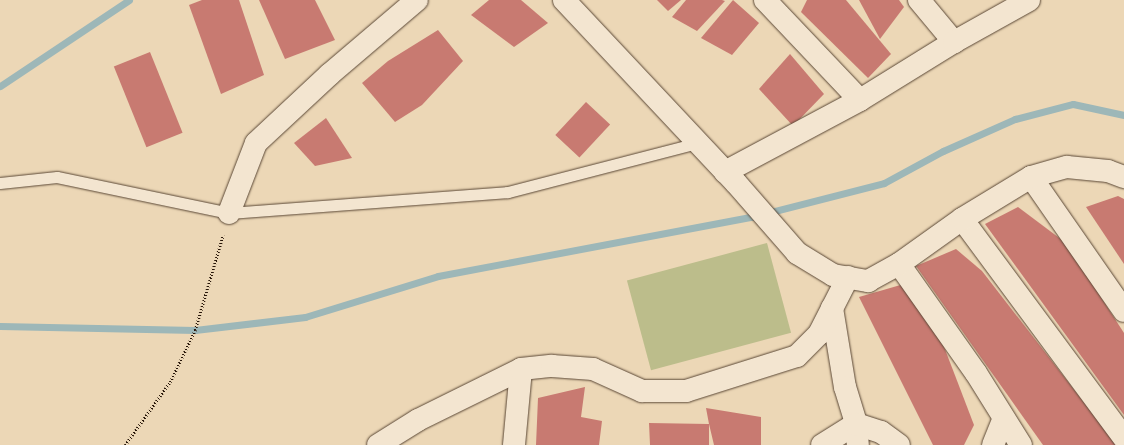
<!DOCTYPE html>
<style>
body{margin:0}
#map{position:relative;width:1124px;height:445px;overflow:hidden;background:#ecd7b6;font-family:"Gentium Book Plus",serif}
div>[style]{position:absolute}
.green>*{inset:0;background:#bcbd8b;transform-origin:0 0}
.stream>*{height:7px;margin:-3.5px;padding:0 3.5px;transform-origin:3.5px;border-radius:3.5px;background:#9db7b8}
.building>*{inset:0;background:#c87a71;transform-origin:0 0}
.path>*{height:2.5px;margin-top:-1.25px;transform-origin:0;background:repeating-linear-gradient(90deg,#29170a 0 1px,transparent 0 3px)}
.roads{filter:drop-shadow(0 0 1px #5a4735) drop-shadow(0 0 1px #5a4735)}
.lane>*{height:11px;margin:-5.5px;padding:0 5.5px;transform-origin:5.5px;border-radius:5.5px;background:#f3e5d0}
.street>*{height:22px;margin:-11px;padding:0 11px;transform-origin:11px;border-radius:11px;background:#f3e5d0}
.secondary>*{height:22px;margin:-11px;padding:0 11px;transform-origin:11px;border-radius:11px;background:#f3e5d0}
span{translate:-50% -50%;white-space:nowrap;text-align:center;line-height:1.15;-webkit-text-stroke:3px #f3e5d0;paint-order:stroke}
</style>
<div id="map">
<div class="green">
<div style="left:767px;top:243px;width:93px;height:145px;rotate:75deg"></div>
</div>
<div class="stream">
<div style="left:0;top:86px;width:155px;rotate:-33.7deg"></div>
<div style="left:0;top:326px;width:195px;rotate:1.2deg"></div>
<div style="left:195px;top:330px;width:111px;rotate:-6.7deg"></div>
<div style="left:305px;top:317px;width:139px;rotate:-17.1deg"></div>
<div style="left:438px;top:276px;width:319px;rotate:-10.7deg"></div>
<div style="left:751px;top:217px;width:137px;rotate:-14.3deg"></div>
<div style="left:884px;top:183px;width:67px;rotate:-28.5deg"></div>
<div style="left:943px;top:151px;width:79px;rotate:-24deg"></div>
<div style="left:1015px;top:119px;width:60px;rotate:-14.5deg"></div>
<div style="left:1073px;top:104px;width:52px;rotate:12.2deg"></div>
</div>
<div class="building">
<div style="clip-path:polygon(202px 0,239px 0,264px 75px,221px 94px,189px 5px)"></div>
<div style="clip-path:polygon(259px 0,315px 0,335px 40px,285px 59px)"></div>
<div style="clip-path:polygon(489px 0,521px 0,548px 23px,514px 47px,471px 15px)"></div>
<div style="clip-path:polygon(657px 0,681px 0,668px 11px)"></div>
<div style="clip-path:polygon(686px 0,722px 0,725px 1px,697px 31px,672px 17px)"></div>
<div style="clip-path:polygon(733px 0,759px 23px,732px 55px,701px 38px)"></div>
<div style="clip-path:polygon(807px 0,846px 0,891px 54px,868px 78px,801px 12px)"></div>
<div style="clip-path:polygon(859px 0,899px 0,904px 7px,880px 39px)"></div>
<div style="clip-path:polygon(438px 30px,463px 61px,422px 105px,395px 122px,362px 83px,388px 61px)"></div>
<div style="left:150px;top:52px;width:87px;height:39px;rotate:68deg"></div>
<div style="clip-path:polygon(790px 54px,824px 94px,793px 126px,759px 89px)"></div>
<div style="left:586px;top:102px;width:33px;height:45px;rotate:43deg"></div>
<div style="clip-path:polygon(326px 118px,352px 158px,315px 166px,294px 143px)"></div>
<div style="clip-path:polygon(1118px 196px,1124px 199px,1124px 264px,1086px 207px)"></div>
<div style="clip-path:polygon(1018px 207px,1066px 243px,1124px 333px,1124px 415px,985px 224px)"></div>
<div style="clip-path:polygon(956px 249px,982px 271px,1117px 445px,1043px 445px,916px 266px)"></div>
<div style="clip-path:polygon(904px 284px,941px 339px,956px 378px,974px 425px,964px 445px,933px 445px,859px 297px)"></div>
<div style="clip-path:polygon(585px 387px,581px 417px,602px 421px,599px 445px,536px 445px,538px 398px)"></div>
<div style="clip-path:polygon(706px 408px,761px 417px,761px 445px,714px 445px,709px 424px,709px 445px,650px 445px,649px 423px,709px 424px)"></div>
</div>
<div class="path">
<div style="left:125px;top:445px;width:77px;rotate:-54.5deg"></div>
<div style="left:170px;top:382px;width:58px;rotate:-64.3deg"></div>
<div style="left:195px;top:330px;width:99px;rotate:-73.6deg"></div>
</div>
<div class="roads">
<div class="lane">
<div style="left:0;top:183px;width:57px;rotate:-6deg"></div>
<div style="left:57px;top:177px;width:176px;rotate:11.8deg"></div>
<div style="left:229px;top:213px;width:280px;rotate:-4.3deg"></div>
<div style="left:508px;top:192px;width:195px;rotate:-14.5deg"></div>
</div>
<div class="street">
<div style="left:765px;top:0;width:138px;rotate:46.5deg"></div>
<div style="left:919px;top:0;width:55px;rotate:50.2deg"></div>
<div style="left:725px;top:172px;width:153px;rotate:-28.1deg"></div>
<div style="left:860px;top:100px;width:110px;rotate:-31.7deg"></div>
<div style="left:954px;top:42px;width:86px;rotate:-29.2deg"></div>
<div style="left:1031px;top:177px;width:163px;rotate:55.2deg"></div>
<div style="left:229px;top:213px;width:75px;rotate:-68.9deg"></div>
<div style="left:256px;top:143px;width:101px;rotate:-43deg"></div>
<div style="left:330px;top:74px;width:114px;rotate:-40.4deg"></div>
<div style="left:962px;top:219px;width:272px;rotate:53.5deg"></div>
<div style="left:899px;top:264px;width:133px;rotate:54.8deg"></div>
<div style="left:976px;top:373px;width:85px;rotate:58deg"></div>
<div style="left:832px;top:308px;width:80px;rotate:80.7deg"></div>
<div style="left:845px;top:387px;width:39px;rotate:73deg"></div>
<div style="left:856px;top:424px;width:21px;rotate:85deg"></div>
<div style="left:378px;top:445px;width:47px;rotate:-32deg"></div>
<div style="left:418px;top:420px;width:115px;rotate:-26.3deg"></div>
<div style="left:514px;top:445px;width:76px;rotate:-84.7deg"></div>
<div style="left:521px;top:369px;width:31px;rotate:-6deg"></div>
<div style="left:552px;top:366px;width:41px;rotate:4.2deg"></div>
<div style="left:593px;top:369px;width:54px;rotate:24.2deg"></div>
<div style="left:642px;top:391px;width:44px"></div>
<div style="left:686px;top:391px;width:116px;rotate:-17.5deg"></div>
<div style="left:797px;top:356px;width:31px;rotate:-45deg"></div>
<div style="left:819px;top:334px;width:64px;rotate:-63deg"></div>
<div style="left:822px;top:445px;width:40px;rotate:-32deg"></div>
<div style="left:856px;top:424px;width:26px;rotate:18deg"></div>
<div style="left:881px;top:432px;width:22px;rotate:36deg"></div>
<div style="left:993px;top:445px;width:29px;rotate:-68deg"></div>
</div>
<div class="secondary">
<div style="left:564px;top:0;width:251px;rotate:46.8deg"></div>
<div style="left:736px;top:183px;width:93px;rotate:48.9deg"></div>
<div style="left:797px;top:253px;width:42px;rotate:31.4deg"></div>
<div style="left:833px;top:275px;width:36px;rotate:10deg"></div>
<div style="left:868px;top:281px;width:35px;rotate:-29deg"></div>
<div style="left:899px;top:264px;width:77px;rotate:-35.5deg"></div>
<div style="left:962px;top:219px;width:81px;rotate:-31.3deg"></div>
<div style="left:1031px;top:177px;width:37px;rotate:-16deg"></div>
<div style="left:1067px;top:167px;width:41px;rotate:5.6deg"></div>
<div style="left:1108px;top:171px;width:17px;rotate:21deg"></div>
</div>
</div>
</div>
